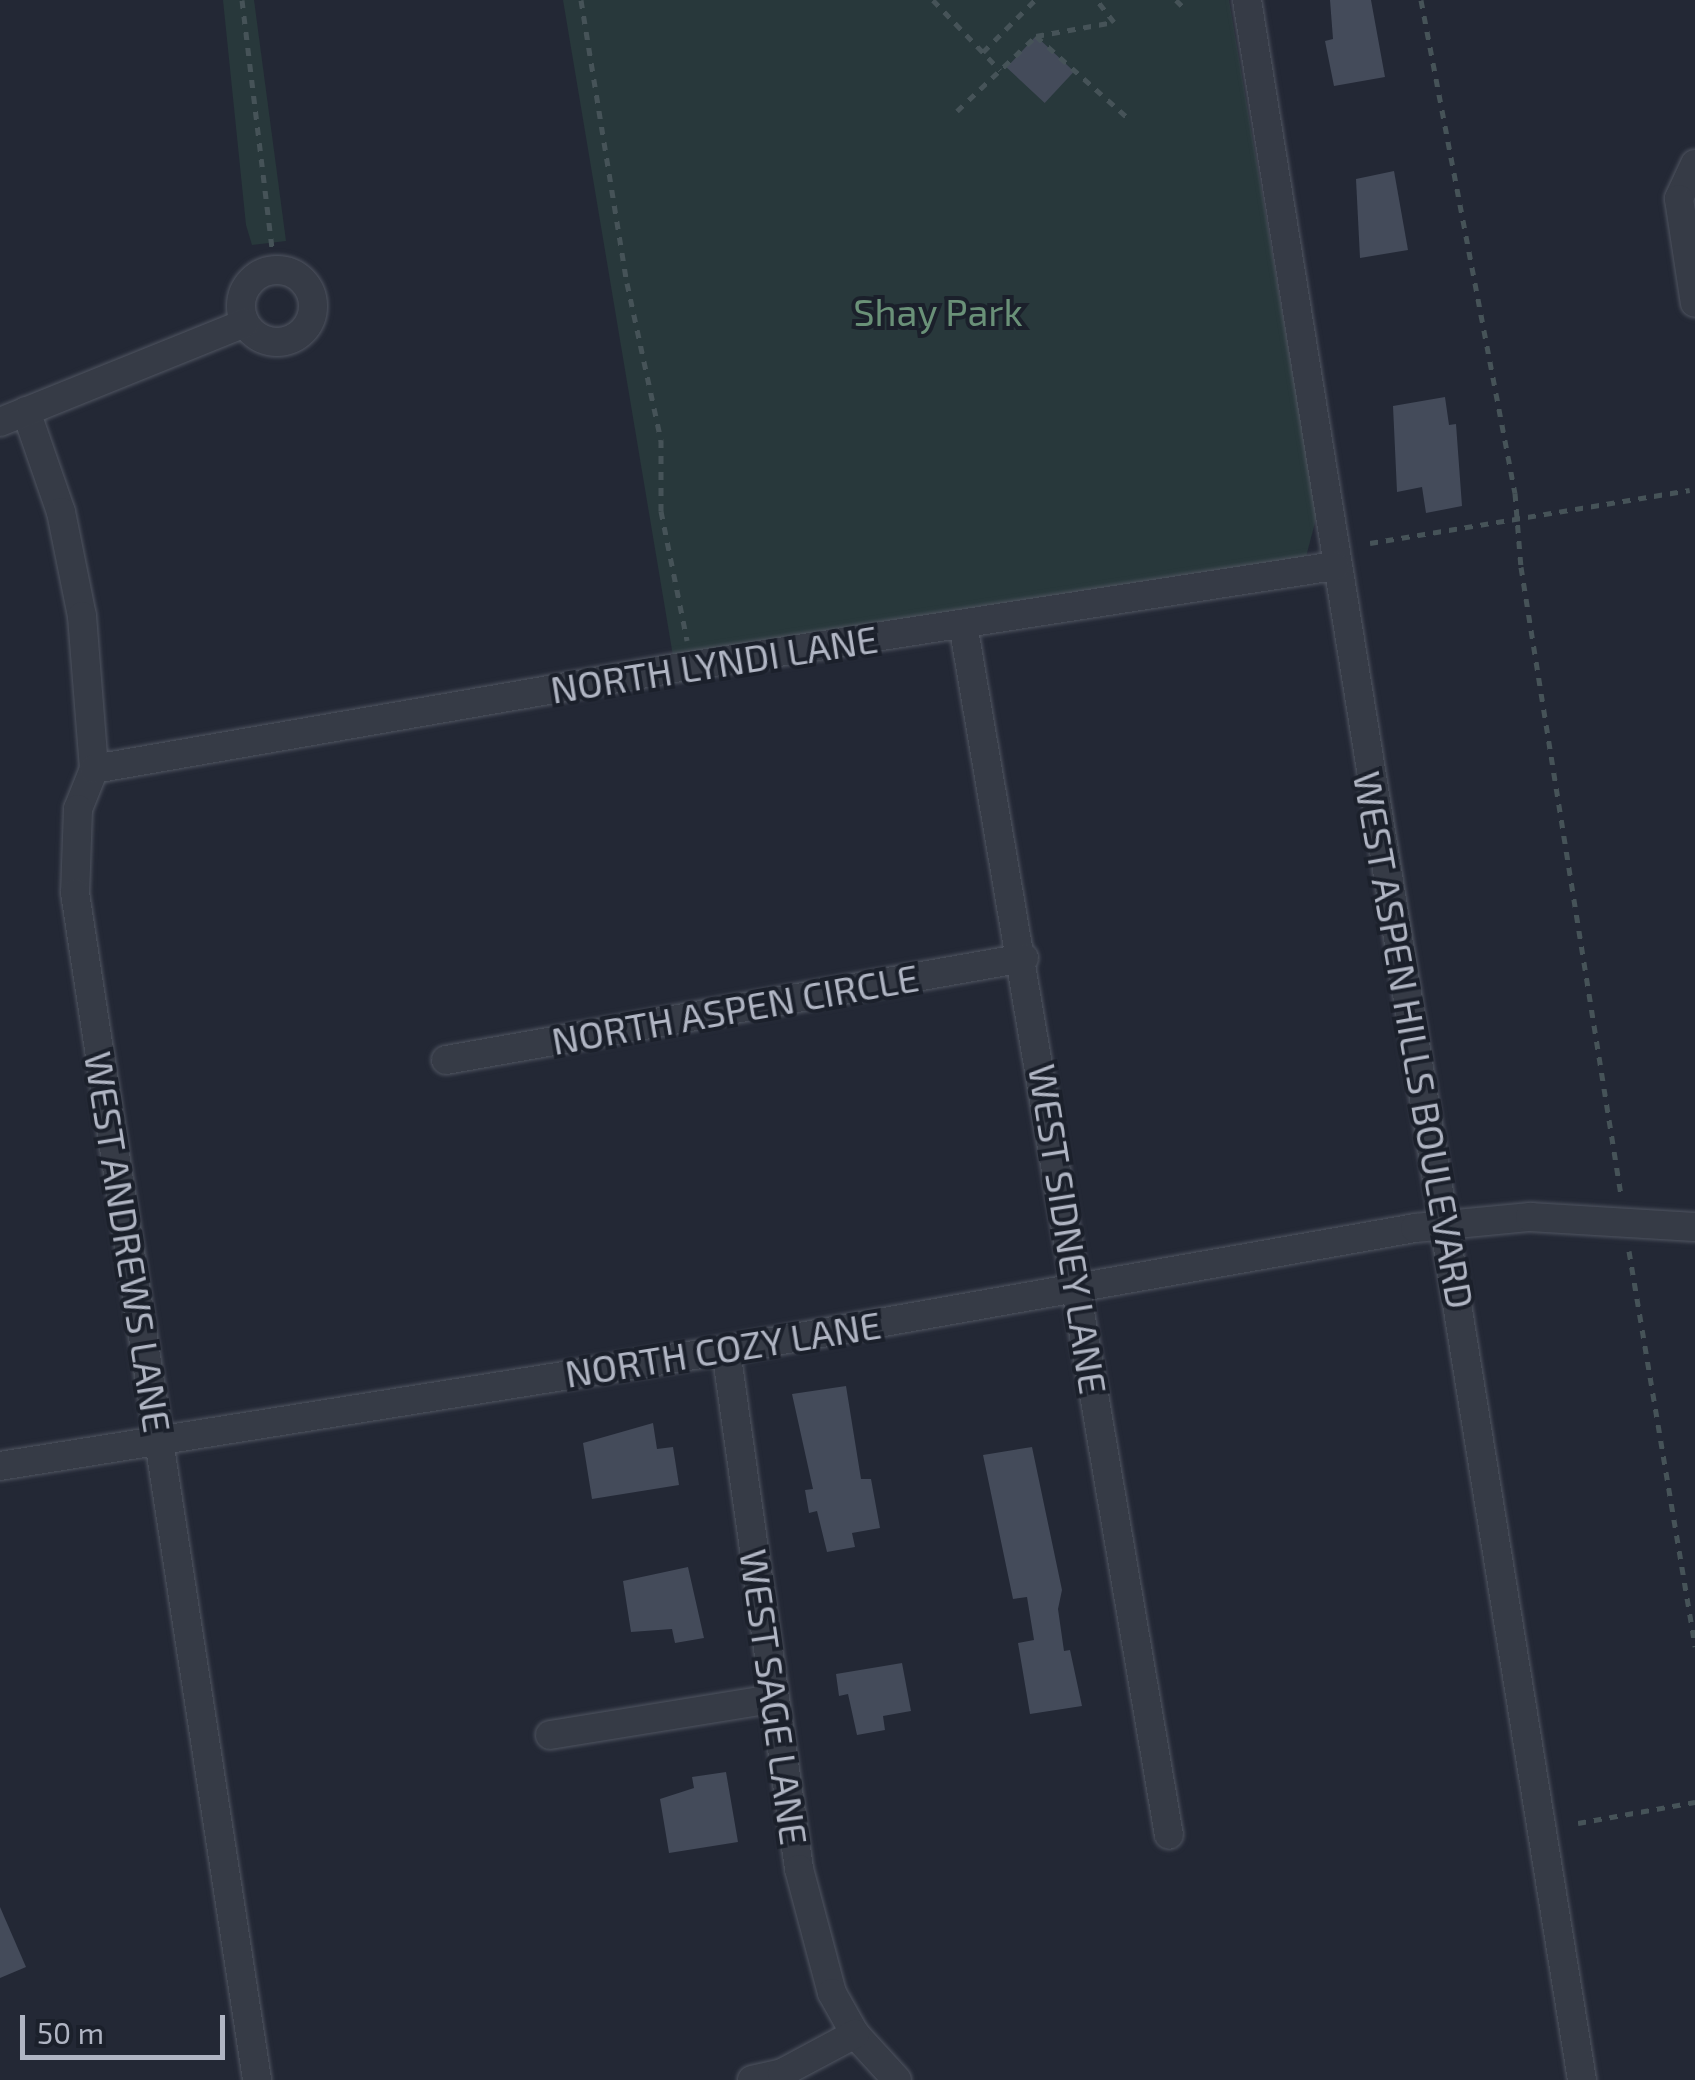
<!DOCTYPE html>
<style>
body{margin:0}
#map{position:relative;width:1695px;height:2080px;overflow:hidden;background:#232835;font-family:"Exo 2",sans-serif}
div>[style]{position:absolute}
.green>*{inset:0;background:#28383b}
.building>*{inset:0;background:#444b5a;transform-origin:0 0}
.path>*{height:5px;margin-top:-2.5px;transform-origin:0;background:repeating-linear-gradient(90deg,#465358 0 8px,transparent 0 16px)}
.roads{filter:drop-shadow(0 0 2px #505561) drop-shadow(0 0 2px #505561)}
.street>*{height:28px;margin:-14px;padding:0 14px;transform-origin:14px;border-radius:14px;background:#363b46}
.street>.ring{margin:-14px;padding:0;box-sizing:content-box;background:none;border:28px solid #363b46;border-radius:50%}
span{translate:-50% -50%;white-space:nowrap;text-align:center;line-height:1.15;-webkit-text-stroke:8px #1b202b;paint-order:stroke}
.park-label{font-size:38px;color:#6a9178}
.street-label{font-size:38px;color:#b0b5c3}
.scale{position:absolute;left:20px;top:2015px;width:205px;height:45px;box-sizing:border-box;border:5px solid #b0b5c3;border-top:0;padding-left:12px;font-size:30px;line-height:35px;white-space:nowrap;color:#b0b5c3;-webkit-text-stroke:8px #1b202b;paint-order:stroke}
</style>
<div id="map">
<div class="green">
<div style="clip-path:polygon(223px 0,254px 0,286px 241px,252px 245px,246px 225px)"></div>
<div style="clip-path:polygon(563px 0,1229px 0,1317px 515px,1302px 572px,675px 668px)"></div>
</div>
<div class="building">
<div style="clip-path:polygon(1330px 0,1371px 0,1385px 77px,1334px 86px,1325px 41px,1333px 39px)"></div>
<div style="left:1036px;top:36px;width:52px;height:43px;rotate:43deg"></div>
<div style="clip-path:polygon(1394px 171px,1408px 250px,1360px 258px,1356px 179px)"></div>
<div style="clip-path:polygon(1445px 397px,1449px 425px,1456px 424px,1462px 506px,1426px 513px,1422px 487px,1397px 492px,1393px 406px)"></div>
<div style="clip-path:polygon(846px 1386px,861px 1479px,871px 1479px,880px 1528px,852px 1533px,855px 1547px,827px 1552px,817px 1511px,809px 1513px,805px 1490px,813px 1489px,792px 1394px)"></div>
<div style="clip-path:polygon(653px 1423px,657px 1449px,673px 1447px,679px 1485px,592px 1499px,583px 1443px)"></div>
<div style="clip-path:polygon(1032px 1447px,1062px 1590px,1058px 1609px,1064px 1651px,1070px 1650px,1082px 1706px,1030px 1714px,1018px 1643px,1034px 1640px,1027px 1597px,1013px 1599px,983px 1455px)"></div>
<div style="clip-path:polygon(688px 1567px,704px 1638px,675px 1643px,672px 1629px,631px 1632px,623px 1581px)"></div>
<div style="clip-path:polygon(902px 1663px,911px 1711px,883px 1716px,885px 1730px,857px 1735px,848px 1694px,839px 1696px,836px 1674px)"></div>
<div style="clip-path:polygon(726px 1772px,738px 1842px,669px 1853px,660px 1799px,694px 1788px,692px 1777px)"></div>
<div style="clip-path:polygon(0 1907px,26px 1967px,0 1978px)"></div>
</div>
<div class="path">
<div style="left:242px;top:0;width:249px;rotate:83.1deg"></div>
<div style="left:581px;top:0;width:287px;rotate:80.8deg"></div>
<div style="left:627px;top:283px;width:161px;rotate:77.8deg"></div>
<div style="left:661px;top:440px;width:71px;rotate:90deg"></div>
<div style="left:661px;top:511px;width:132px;rotate:78.6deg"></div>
<div style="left:933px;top:0;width:97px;rotate:46.3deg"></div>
<div style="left:1176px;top:0;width:16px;rotate:45deg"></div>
<div style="left:1421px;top:0;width:502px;rotate:79.21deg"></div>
<div style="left:1515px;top:493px;width:74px;rotate:85.4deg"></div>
<div style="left:1521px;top:567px;width:636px;rotate:80.95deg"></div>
<div style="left:1036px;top:36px;width:79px;rotate:-10.2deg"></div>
<div style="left:1114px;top:22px;width:28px;rotate:-128deg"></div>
<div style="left:983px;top:52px;width:74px;rotate:-45deg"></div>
<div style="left:957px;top:111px;width:109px;rotate:-43.5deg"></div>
<div style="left:1036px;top:36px;width:123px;rotate:41.7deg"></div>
<div style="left:1370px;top:543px;width:324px;rotate:-9.4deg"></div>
<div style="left:1629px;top:1251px;width:401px;rotate:80.5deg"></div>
<div style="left:1578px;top:1823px;width:119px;rotate:-10.2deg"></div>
</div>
<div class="roads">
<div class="street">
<div style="left:1247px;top:0;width:2107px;rotate:80.85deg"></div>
<div style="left:1695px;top:164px;width:38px;rotate:115deg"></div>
<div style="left:1679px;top:199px;width:105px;rotate:81.3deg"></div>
<div class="ring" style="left:241px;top:270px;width:44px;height:44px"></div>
<div style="left:26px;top:411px;width:107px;rotate:70.9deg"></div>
<div style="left:61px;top:512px;width:106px;rotate:78.6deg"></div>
<div style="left:82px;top:616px;width:153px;rotate:85.5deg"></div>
<div style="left:94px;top:769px;width:43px;rotate:111.8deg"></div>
<div style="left:78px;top:809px;width:84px;rotate:92deg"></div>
<div style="left:75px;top:893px;width:1201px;rotate:81.28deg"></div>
<div style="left:0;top:422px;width:264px;rotate:-22deg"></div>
<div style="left:963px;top:624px;width:1228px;rotate:80.35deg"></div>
<div style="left:94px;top:769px;width:590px;rotate:-9.86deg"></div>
<div style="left:675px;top:668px;width:668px;rotate:-8.79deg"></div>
<div style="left:446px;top:1060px;width:587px;rotate:-10.01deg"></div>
<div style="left:726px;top:1350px;width:524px;rotate:81.99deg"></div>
<div style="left:799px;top:1869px;width:128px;rotate:75.1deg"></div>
<div style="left:832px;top:1993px;width:47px;rotate:60.7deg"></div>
<div style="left:855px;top:2034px;width:62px;rotate:47.6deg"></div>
<div style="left:0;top:1466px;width:735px;rotate:-9.08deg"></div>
<div style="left:726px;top:1350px;width:700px;rotate:-10.04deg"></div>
<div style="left:1415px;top:1228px;width:116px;rotate:-5.5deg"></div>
<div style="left:1530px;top:1217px;width:165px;rotate:3.5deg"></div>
<div style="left:550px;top:1735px;width:225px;rotate:-9.2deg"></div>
<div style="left:752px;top:2080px;width:31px;rotate:-13deg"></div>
<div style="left:782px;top:2073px;width:83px;rotate:-28.1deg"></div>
</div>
</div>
<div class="park-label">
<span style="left:938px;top:312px">Shay Park</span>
</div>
<div class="street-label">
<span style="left:714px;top:664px;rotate:-9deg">NORTH LYNDI LANE</span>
<span style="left:735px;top:1009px;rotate:-10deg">NORTH ASPEN CIRCLE</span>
<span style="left:1414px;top:1040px;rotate:80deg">WEST ASPEN HILLS BOULEVARD</span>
<span style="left:1068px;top:1229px;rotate:81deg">WEST SIDNEY LANE</span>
<span style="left:128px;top:1242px;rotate:81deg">WEST ANDREWS LANE</span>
<span style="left:723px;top:1349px;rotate:-9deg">NORTH COZY LANE</span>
<span style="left:774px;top:1697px;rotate:82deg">WEST SAGE LANE</span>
</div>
<div class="scale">50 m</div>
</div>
